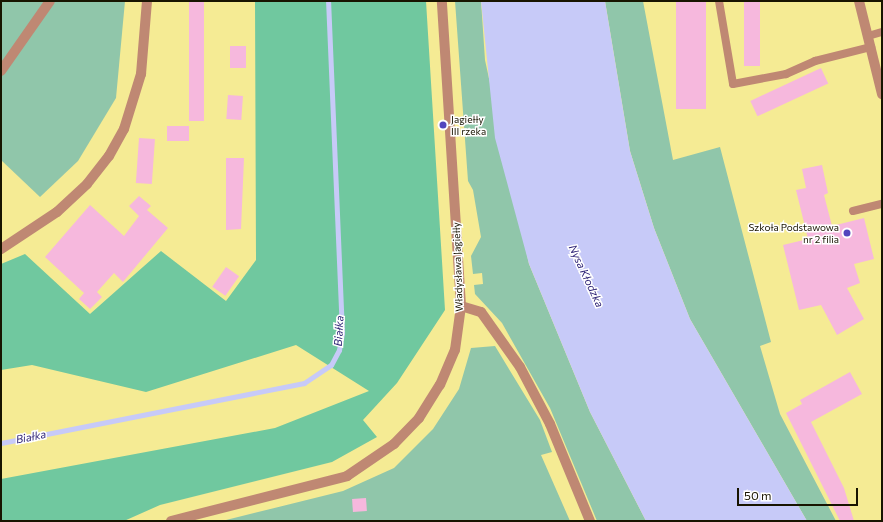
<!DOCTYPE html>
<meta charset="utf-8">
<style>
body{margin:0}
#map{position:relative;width:883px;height:522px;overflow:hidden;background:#f5eb94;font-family:Commissioner,sans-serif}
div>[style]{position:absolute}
.green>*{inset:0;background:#90c6aa}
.forest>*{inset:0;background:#70c89f}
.water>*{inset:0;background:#c7caf8}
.stream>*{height:5px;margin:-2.5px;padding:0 2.5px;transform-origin:2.5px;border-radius:2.5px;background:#c7caf8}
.building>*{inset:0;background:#f6b8dd;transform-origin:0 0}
.service>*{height:8px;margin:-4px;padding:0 4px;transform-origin:4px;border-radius:4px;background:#bf8873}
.minor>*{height:10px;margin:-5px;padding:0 5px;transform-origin:5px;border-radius:5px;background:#bf8873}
.tertiary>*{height:10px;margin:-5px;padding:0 5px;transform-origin:5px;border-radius:5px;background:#bf8873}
.dots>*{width:11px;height:11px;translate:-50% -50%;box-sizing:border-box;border:2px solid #fff;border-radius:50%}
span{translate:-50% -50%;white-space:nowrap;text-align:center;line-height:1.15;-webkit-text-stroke:3px #fff;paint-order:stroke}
.poi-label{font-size:10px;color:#181400}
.left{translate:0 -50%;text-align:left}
.right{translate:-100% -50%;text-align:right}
.street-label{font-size:10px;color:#181400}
.water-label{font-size:11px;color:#2f2477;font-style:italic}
.frame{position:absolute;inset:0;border:2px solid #181400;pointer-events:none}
.scale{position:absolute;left:737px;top:488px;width:121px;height:18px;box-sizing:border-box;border:2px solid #181400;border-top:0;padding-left:5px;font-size:12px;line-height:14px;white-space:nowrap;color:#181400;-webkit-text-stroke:3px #fff;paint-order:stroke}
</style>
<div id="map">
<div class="green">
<div style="clip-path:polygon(1px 1px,125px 1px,116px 98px,78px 161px,40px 197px,1px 160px)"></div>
<div style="clip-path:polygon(455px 1px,481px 1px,485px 60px,529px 264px,590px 412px,646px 521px,597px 521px,550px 408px,502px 323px,475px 294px,474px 285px,483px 284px,482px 273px,473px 274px,471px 256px,481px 237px,473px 190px,468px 181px)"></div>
<div style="clip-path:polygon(605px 1px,643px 1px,673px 160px,720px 147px,771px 342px,760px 346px,780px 414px,836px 521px,807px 521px,690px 319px,654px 228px,630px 151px)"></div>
<div style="clip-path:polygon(495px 346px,540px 420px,552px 452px,541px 455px,570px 521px,222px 521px,343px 491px,394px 468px,433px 429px,459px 389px,471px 348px)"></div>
</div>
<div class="forest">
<div style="clip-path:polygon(255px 1px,426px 1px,445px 310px,397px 383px,363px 420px,377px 437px,332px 462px,160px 505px,124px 521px,1px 521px,1px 479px,275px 428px,369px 391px,296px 345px,146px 392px,32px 365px,1px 370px,1px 264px,25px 254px,90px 314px,161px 251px,226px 301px,256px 260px)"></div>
</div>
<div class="water">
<div style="clip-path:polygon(481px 1px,605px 1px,630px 151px,654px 228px,690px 319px,807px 521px,646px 521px,590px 412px,529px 264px,495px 138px)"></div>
</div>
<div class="stream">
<div style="left:1px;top:443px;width:309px;rotate:-11.2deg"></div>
<div style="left:304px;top:383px;width:32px;rotate:-34deg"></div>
<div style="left:331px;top:365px;width:17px;rotate:-62deg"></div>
<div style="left:339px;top:350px;width:17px;rotate:-80deg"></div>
<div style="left:342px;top:333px;width:332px;rotate:-92.4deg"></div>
</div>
<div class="building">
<div style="left:189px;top:1px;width:15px;height:120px"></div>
<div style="left:676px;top:1px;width:30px;height:108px"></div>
<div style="left:744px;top:1px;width:16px;height:65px"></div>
<div style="left:230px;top:46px;width:16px;height:22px"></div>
<div style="left:821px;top:68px;width:17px;height:78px;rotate:65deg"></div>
<div style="left:228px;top:95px;width:15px;height:24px;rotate:4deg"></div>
<div style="left:167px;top:126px;width:22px;height:15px"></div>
<div style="left:139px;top:138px;width:16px;height:45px;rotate:4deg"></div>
<div style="clip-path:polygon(226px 158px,244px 158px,241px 229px,226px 230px)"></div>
<div style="clip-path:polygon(822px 165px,828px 193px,824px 195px,832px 226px,864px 218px,874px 259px,854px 264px,860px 283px,847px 288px,864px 319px,837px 335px,821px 305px,799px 310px,783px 245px,808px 239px,796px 190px,806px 188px,802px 169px)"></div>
<div style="clip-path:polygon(139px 196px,151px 206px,147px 210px,168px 228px,123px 282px,114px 273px,97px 292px,102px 297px,90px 309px,79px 299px,84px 293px,45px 257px,90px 205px,124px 236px,139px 216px,129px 206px)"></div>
<div style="left:226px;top:267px;width:16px;height:24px;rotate:35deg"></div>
<div style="clip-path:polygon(850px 372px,862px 394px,811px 422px,844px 488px,854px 521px,840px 521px,786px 413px,802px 404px,800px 400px)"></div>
<div style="left:366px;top:498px;width:13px;height:14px;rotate:86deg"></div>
</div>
<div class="service">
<div style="left:719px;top:1px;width:84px;rotate:80.4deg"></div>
<div style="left:733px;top:84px;width:54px;rotate:-10.7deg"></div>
<div style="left:786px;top:74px;width:32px;rotate:-24deg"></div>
<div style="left:815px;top:61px;width:58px;rotate:-14deg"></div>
<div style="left:868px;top:36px;width:15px;rotate:-16deg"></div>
<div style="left:853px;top:211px;width:30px;rotate:-14deg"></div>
</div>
<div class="minor">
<div style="left:1px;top:71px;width:85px;rotate:-55deg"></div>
<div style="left:461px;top:306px;width:21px;rotate:17deg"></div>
<div style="left:481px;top:312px;width:67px;rotate:54.7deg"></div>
<div style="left:520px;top:367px;width:64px;rotate:62.2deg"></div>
<div style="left:550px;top:424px;width:105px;rotate:67.6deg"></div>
<div style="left:171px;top:521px;width:182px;rotate:-14.3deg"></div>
<div style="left:347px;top:476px;width:57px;rotate:-34.2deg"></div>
<div style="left:394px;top:444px;width:36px;rotate:-46deg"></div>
<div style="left:419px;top:418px;width:39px;rotate:-58deg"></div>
<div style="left:440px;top:385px;width:38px;rotate:-67deg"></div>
<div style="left:455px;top:350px;width:44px;rotate:-82.2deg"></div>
<div style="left:461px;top:306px;width:306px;rotate:-93.6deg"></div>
</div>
<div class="tertiary">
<div style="left:859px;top:1px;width:96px;rotate:76.1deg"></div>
<div style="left:1px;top:249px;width:67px;rotate:-33.5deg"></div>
<div style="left:57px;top:212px;width:41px;rotate:-43deg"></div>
<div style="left:87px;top:184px;width:36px;rotate:-52deg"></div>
<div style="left:109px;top:156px;width:31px;rotate:-61deg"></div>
<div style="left:124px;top:129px;width:58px;rotate:-72.8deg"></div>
<div style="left:141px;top:74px;width:73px;rotate:-85.3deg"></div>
</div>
<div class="dots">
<div style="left:443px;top:125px;background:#5346be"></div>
<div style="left:847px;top:233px;background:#5346be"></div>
</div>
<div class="poi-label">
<span class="left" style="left:451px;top:125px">Jagiełły<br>III rzeka</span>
<span class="right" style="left:839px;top:233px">Szkoła Podstawowa<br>nr 2 filia</span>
</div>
<div class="street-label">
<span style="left:458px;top:267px;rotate:-92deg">Władysława Jagiełły</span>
</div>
<div class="water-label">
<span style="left:586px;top:276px;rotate:65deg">Nysa Kłodzka</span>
<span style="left:339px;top:331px;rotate:-87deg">Białka</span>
<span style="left:31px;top:437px;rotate:-11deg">Białka</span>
</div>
<div class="frame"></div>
<div class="scale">50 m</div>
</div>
